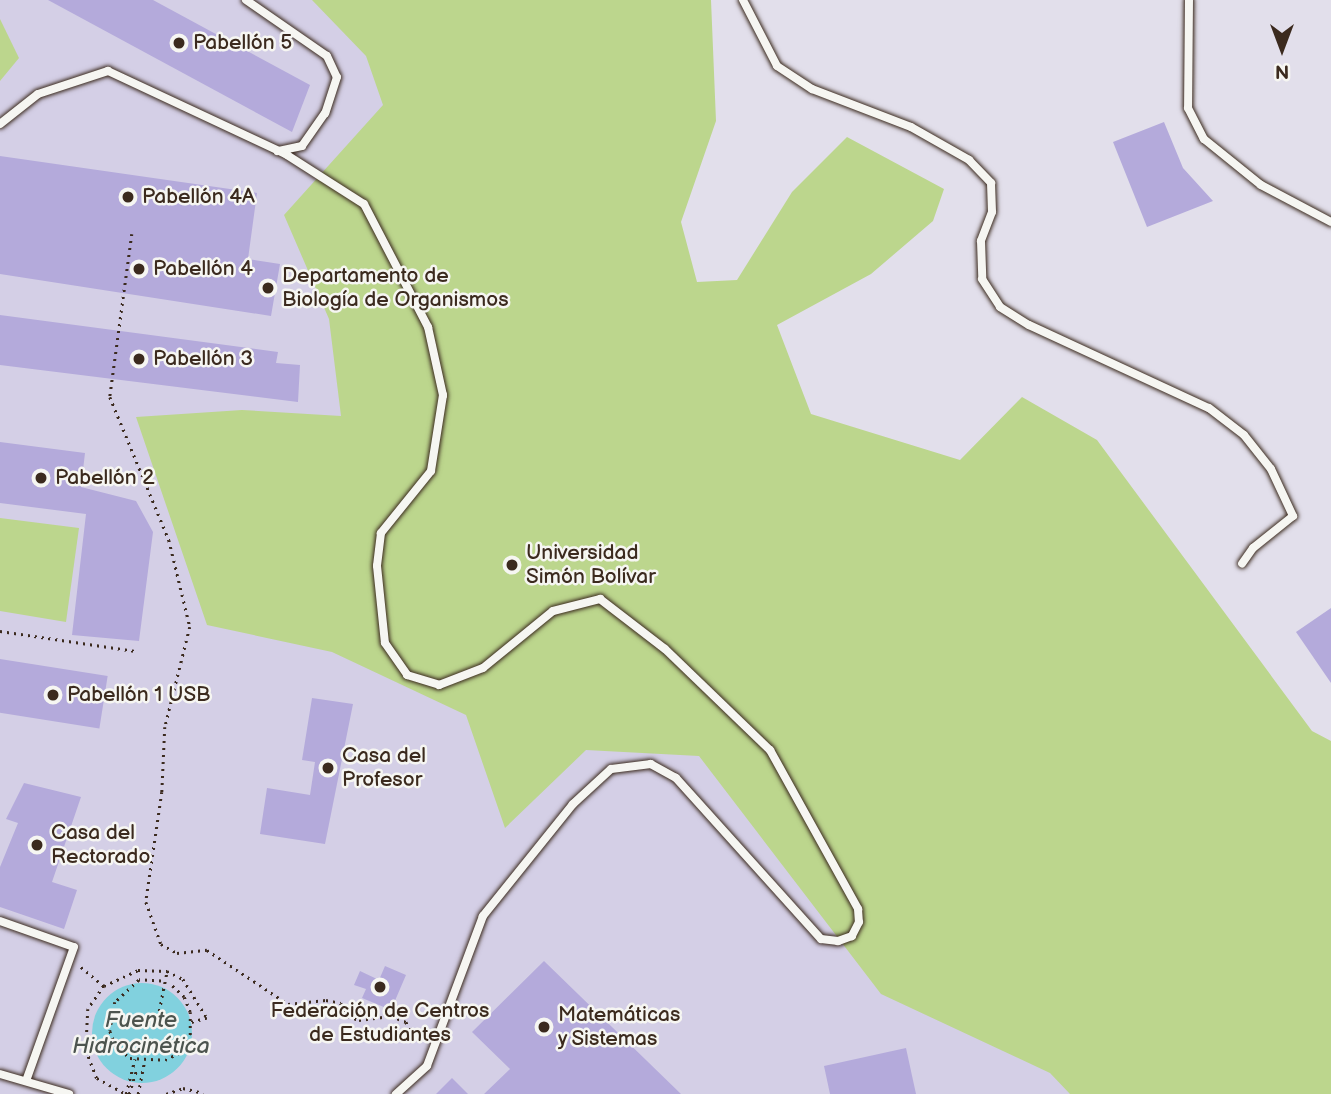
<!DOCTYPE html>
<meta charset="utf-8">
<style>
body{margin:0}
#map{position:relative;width:1331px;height:1094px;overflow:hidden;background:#e2dfeb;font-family:"Balsamiq Sans",sans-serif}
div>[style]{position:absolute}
.built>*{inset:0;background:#d4cfe6}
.green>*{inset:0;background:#bcd68d}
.water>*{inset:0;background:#81d1de}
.round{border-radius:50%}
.building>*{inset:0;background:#b4aadb;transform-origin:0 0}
.path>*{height:2.5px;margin-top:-1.25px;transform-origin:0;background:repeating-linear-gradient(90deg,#3b2a1e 0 2px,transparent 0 7px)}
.roads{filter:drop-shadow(0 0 2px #3b2a1e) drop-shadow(0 0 2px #3b2a1e)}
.service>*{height:8px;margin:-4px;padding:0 4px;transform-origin:4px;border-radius:4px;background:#f6f6f2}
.dots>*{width:19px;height:19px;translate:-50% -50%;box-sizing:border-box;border:4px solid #f6f6f2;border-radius:50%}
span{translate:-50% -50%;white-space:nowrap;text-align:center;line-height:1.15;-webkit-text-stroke:5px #f6f6f2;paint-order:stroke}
.poi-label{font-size:21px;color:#3b2a1e}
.left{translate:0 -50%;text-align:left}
.water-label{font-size:23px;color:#4c544e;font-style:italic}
.north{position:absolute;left:1247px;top:14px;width:70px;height:70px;-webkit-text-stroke:5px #f6f6f2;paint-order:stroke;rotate:180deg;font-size:19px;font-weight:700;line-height:28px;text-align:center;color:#3b2a1e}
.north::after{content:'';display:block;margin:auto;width:24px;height:32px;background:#3b2a1e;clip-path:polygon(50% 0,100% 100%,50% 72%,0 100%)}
</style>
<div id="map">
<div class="built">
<div style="clip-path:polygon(0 0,565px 0,556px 201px,1331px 1094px,0 1094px)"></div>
</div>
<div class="green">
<div style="clip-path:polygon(312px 0,711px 0,716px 121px,681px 222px,697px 282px,737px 280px,792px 192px,847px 137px,944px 189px,933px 221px,871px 274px,777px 325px,811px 414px,960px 460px,1022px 397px,1097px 440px,1312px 731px,1331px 741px,1331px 1094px,1070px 1094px,1050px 1073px,881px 994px,699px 756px,586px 750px,505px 828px,466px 715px,332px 652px,207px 625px,136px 417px,242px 410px,341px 416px,329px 319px,284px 215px,383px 105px,366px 56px)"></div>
<div style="clip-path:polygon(0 19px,19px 58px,0 81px)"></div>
<div style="clip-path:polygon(0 518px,79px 528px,66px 622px,0 611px)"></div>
</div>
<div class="water">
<div class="round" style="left:92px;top:983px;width:100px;height:100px"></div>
</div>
<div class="building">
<div style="clip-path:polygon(48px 0,153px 0,310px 85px,292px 132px)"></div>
<div style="clip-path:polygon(1164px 122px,1183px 168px,1213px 201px,1147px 227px,1113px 142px)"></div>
<div style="clip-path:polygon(0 156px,257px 193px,248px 259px,280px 264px,271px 316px,0 274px)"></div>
<div style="clip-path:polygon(0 315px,278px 352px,276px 363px,300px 365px,298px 402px,0 365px)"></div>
<div style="clip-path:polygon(0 442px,85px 453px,81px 487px,136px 501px,153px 532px,139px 641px,72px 635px,86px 514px,0 503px)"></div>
<div style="clip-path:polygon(1331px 608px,1331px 683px,1296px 632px)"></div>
<div style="left:0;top:659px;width:109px;height:53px;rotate:9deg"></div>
<div style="clip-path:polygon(312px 698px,353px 704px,325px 844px,260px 834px,267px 788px,310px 795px,315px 762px,302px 760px)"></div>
<div style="clip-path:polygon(24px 783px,81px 797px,52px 882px,77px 890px,64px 929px,0 907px,0 867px,18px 823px,6px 819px)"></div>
<div style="clip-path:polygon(544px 961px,681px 1094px,484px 1094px,510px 1069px,472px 1032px)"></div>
<div style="clip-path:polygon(385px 966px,406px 975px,391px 1010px,362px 998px,366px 989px,354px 985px,360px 971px,379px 980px)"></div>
<div style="clip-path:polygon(906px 1048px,916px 1094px,830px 1094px,824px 1066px)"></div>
<div style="clip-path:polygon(452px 1078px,468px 1094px,436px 1094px)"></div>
</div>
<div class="path">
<div style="left:132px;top:234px;width:164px;rotate:97.7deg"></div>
<div style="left:110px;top:397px;width:155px;rotate:67.6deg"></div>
<div style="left:169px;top:540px;width:89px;rotate:76.4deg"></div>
<div style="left:190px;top:627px;width:103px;rotate:104deg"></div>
<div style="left:165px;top:727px;width:65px;rotate:92.6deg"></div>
<div style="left:162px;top:792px;width:111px;rotate:98.3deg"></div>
<div style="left:146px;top:902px;width:45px;rotate:70.3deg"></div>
<div style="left:161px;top:944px;width:18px;rotate:29deg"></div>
<div style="left:177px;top:953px;width:30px;rotate:-6deg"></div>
<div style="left:207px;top:950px;width:97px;rotate:33.7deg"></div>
<div style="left:288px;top:1004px;width:38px;rotate:-6deg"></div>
<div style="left:326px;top:1000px;width:15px;rotate:11deg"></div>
<div style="left:341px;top:1003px;width:15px;rotate:62deg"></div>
<div style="left:348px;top:1016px;width:12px;rotate:20deg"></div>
<div style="left:359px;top:1020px;width:32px;rotate:-7deg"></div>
<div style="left:391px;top:1016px;width:16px;rotate:22deg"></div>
<div style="left:406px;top:1022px;width:27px;rotate:56deg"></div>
<div style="left:0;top:631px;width:137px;rotate:8.4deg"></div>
<div style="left:81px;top:967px;width:30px;rotate:40deg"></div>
<div style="left:104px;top:986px;width:28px;rotate:125deg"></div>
<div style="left:88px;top:1009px;width:41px;rotate:92.8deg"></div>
<div style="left:86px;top:1050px;width:30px;rotate:69deg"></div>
<div style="left:97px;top:1078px;width:31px;rotate:29deg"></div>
<div style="left:161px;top:981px;width:22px;rotate:-177deg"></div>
<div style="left:139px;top:980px;width:33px;rotate:137deg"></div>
<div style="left:115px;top:1002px;width:29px;rotate:100deg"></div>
<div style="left:110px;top:1031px;width:15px;rotate:70deg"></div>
<div style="left:115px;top:1045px;width:20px;rotate:41deg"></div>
<div style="left:130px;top:1058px;width:35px;rotate:3deg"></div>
<div style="left:165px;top:1060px;width:16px;rotate:-27deg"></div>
<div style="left:179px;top:1053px;width:21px;rotate:-59deg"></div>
<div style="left:190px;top:1035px;width:23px;rotate:-90deg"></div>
<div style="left:190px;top:1012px;width:16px;rotate:-112deg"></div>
<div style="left:184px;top:997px;width:19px;rotate:-137deg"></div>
<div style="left:104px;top:986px;width:38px;rotate:-25deg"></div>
<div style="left:138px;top:970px;width:29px;rotate:2deg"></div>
<div style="left:159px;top:1011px;width:41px;rotate:-78.7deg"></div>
<div style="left:167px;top:971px;width:18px;rotate:27deg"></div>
<div style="left:183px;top:979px;width:46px;rotate:58.4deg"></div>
<div style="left:207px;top:1018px;width:18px;rotate:164deg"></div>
<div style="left:141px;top:1052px;width:20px;rotate:-72deg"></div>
<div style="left:126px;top:1094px;width:36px;rotate:-76deg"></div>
<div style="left:129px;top:1094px;width:27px;rotate:-73deg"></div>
<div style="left:138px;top:1094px;width:32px;rotate:-79deg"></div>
<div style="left:166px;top:1094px;width:18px;rotate:-19deg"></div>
<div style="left:183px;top:1088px;width:21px;rotate:14deg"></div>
</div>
<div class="roads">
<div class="service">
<div style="left:246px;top:0;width:98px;rotate:34.7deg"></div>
<div style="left:327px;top:56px;width:23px;rotate:65deg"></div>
<div style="left:337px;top:77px;width:38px;rotate:108deg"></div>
<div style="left:325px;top:113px;width:40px;rotate:124.9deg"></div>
<div style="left:302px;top:146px;width:25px;rotate:168deg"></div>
<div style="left:743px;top:0;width:74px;rotate:62.7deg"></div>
<div style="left:777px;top:66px;width:42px;rotate:33.3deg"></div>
<div style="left:812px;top:89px;width:106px;rotate:21deg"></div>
<div style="left:911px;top:127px;width:67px;rotate:29.6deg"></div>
<div style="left:969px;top:160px;width:32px;rotate:46deg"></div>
<div style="left:991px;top:183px;width:29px;rotate:88deg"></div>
<div style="left:992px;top:212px;width:31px;rotate:111deg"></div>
<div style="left:981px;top:241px;width:38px;rotate:88deg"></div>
<div style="left:982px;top:279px;width:33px;rotate:57deg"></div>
<div style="left:1000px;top:307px;width:34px;rotate:32deg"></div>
<div style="left:1029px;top:325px;width:198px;rotate:24.8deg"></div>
<div style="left:1209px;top:408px;width:44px;rotate:37.6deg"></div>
<div style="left:1244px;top:435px;width:43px;rotate:51.5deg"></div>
<div style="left:1271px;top:469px;width:52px;rotate:64.9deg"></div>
<div style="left:1293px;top:516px;width:51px;rotate:141.3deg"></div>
<div style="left:1253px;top:548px;width:19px;rotate:125deg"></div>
<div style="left:1189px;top:0;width:108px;rotate:90.5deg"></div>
<div style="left:1188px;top:108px;width:35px;rotate:63deg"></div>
<div style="left:1204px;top:139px;width:73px;rotate:38.9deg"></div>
<div style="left:1261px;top:185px;width:79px;rotate:27.9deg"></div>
<div style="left:0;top:124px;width:48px;rotate:-38.3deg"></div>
<div style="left:38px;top:94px;width:74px;rotate:-18.2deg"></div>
<div style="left:108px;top:71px;width:198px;rotate:25.1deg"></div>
<div style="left:287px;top:155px;width:91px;rotate:32.5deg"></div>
<div style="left:364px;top:204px;width:139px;rotate:62.5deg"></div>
<div style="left:428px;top:327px;width:70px;rotate:77.6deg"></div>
<div style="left:443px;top:395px;width:77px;rotate:99deg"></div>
<div style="left:431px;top:471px;width:80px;rotate:128.9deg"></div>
<div style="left:381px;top:533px;width:33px;rotate:97deg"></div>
<div style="left:377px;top:566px;width:77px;rotate:84.1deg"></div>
<div style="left:385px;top:643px;width:39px;rotate:55deg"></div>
<div style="left:407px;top:675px;width:34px;rotate:17deg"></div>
<div style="left:439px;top:685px;width:47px;rotate:-21.1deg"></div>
<div style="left:483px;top:668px;width:90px;rotate:-39.2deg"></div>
<div style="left:553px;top:611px;width:49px;rotate:-14.3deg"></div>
<div style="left:600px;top:599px;width:82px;rotate:37.6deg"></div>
<div style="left:665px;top:649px;width:146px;rotate:43.9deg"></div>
<div style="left:770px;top:750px;width:182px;rotate:61deg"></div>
<div style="left:858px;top:909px;width:13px;rotate:86deg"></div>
<div style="left:859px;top:922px;width:16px;rotate:117deg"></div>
<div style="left:852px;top:936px;width:15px;rotate:160deg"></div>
<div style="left:838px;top:941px;width:17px;rotate:-173deg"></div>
<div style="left:821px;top:939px;width:217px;rotate:-132deg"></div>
<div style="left:676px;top:778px;width:29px;rotate:-151deg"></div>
<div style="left:651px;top:764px;width:40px;rotate:172.9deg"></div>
<div style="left:611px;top:769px;width:52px;rotate:137.4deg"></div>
<div style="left:573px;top:804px;width:144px;rotate:128.8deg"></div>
<div style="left:483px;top:916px;width:160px;rotate:110.5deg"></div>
<div style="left:427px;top:1066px;width:42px;rotate:137.9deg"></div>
<div style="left:0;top:921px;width:78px;rotate:19.4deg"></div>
<div style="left:74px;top:947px;width:142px;rotate:109.7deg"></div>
<div style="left:0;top:1074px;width:72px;rotate:16.2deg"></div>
</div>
</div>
<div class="dots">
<div style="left:179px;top:43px;background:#3b2a1e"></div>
<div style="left:128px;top:197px;background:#3b2a1e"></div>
<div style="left:139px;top:269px;background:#3b2a1e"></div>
<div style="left:268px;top:288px;background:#3b2a1e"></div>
<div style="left:139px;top:359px;background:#3b2a1e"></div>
<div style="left:41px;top:478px;background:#3b2a1e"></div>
<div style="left:512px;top:565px;background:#3b2a1e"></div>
<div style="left:53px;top:695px;background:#3b2a1e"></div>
<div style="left:328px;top:768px;background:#3b2a1e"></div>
<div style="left:37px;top:845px;background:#3b2a1e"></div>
<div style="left:380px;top:987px;background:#3b2a1e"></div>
<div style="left:544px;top:1027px;background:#3b2a1e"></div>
</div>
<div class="poi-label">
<span class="left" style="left:193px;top:43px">Pabellón 5</span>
<span class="left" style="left:142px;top:197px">Pabellón 4A</span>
<span class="left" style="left:153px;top:269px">Pabellón 4</span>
<span class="left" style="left:282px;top:288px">Departamento de<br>Biología de Organismos</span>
<span class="left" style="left:153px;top:359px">Pabellón 3</span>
<span class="left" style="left:55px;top:478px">Pabellón 2</span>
<span class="left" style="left:526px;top:565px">Universidad<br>Simón Bolívar</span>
<span class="left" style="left:67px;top:695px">Pabellón 1 USB</span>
<span class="left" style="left:342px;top:768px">Casa del<br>Profesor</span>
<span class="left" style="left:51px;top:845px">Casa del<br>Rectorado</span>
<span style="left:380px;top:1023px">Federación de Centros<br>de Estudiantes</span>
<span class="left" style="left:558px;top:1027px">Matemáticas<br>y Sistemas</span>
</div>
<div class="water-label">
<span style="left:141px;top:1033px">Fuente<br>Hidrocinética</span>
</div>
<div class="north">N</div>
</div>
